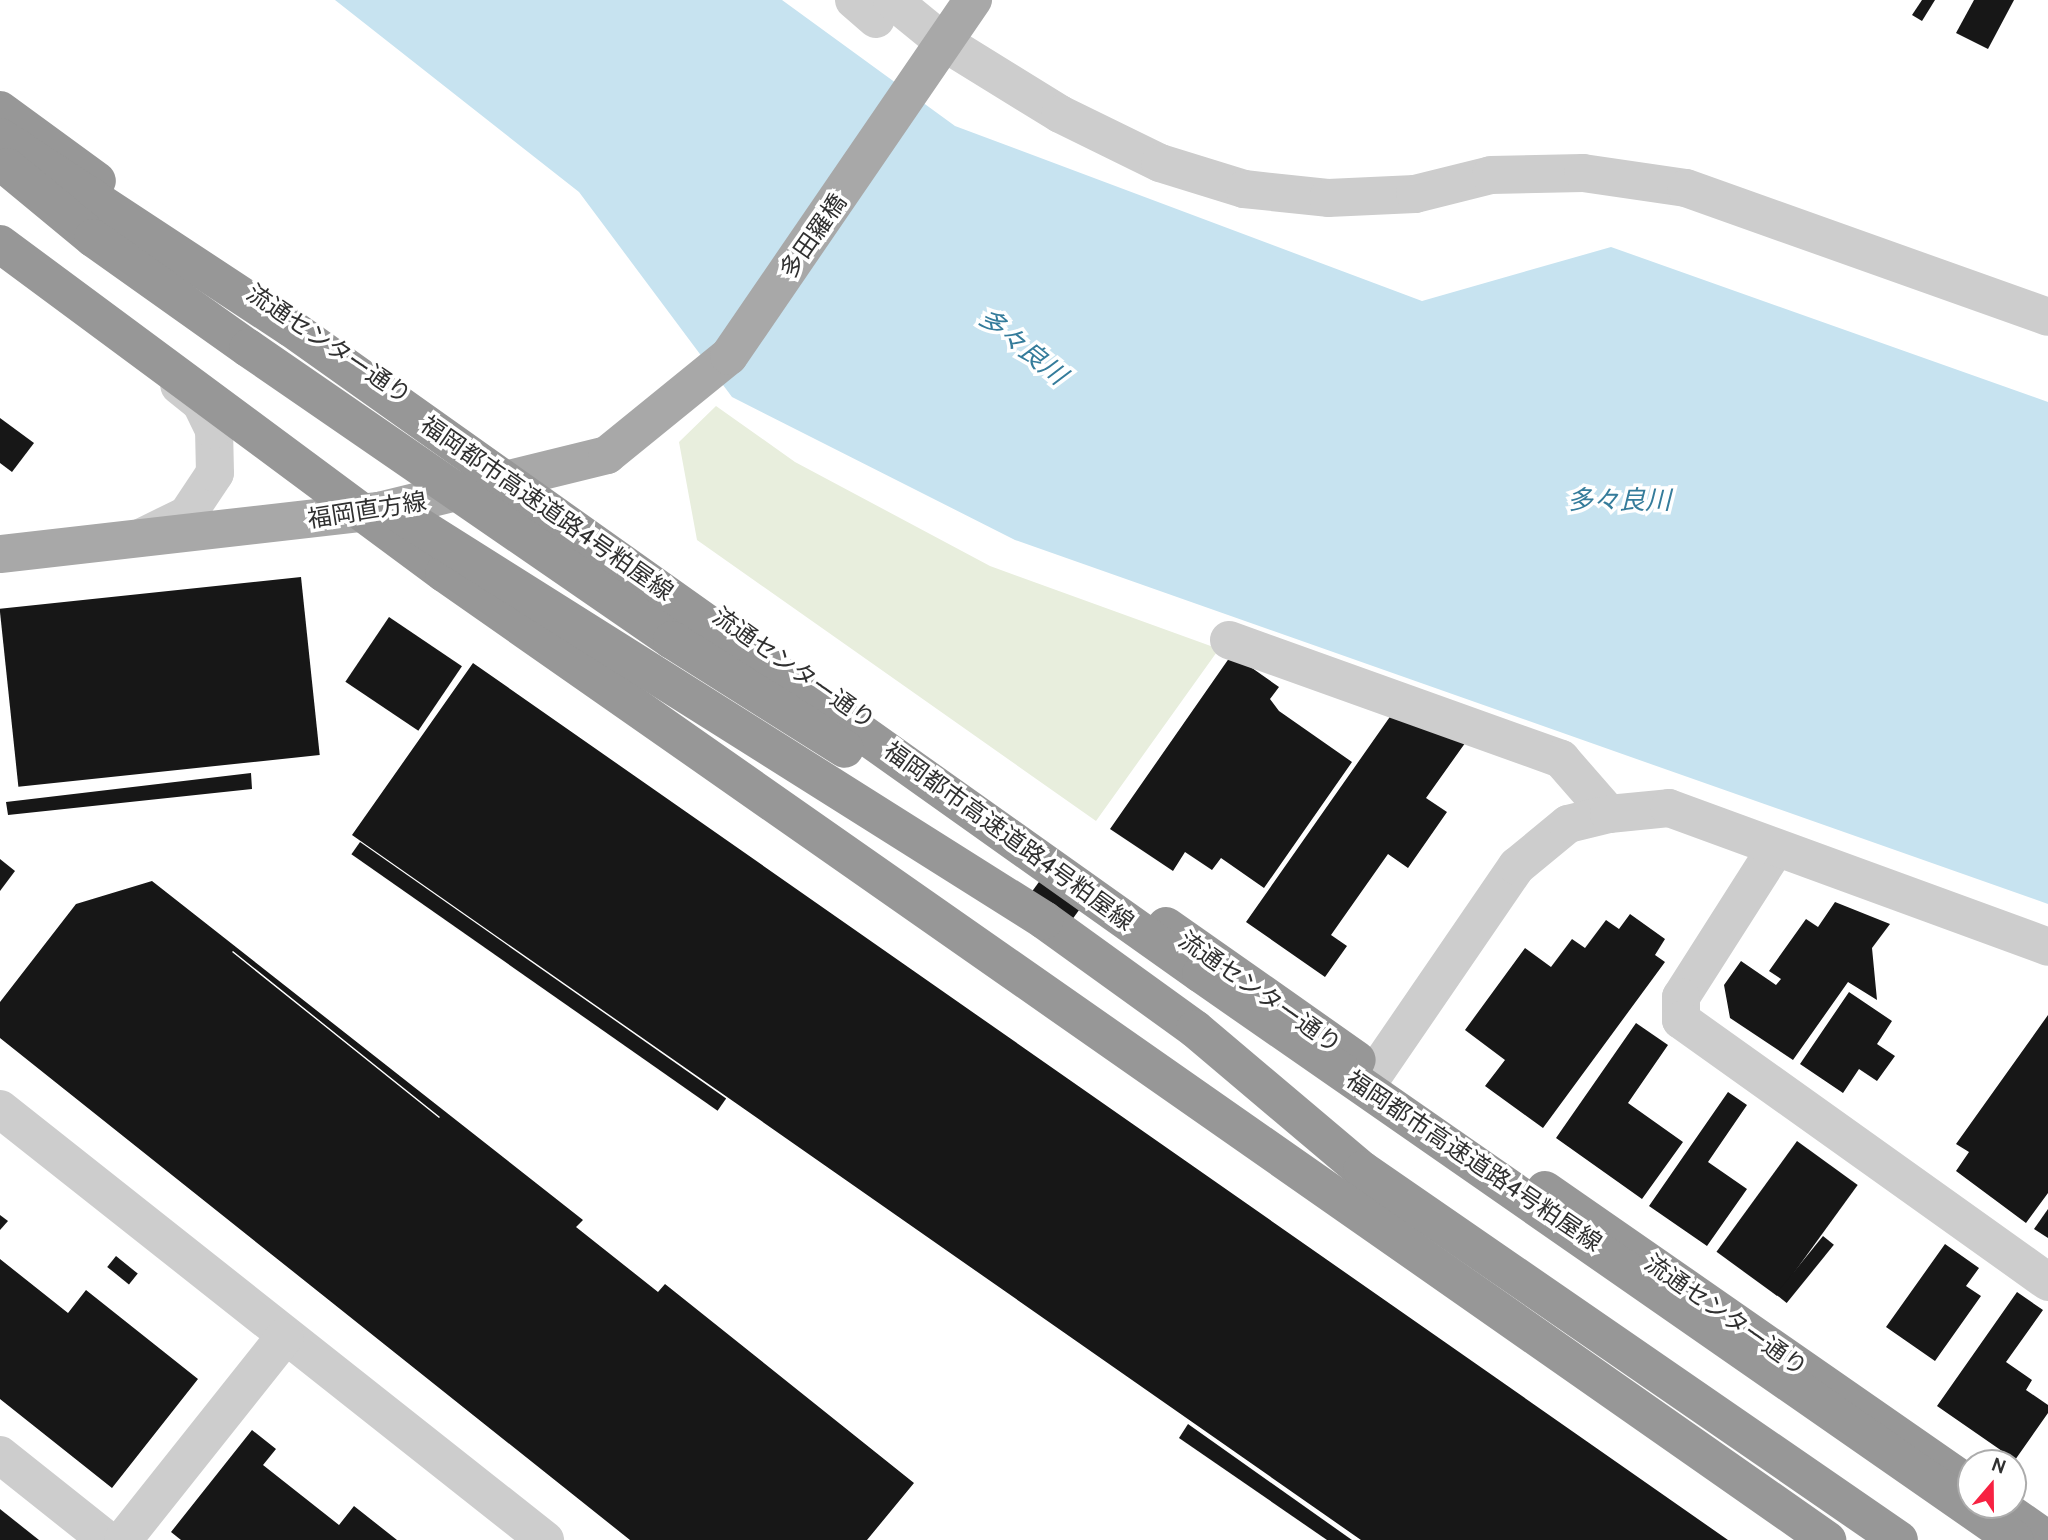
<!DOCTYPE html>
<meta charset="utf-8">
<style>
body{margin:0}
#map{position:relative;width:2048px;height:1540px;overflow:hidden;background:#fff;font-family:Cabin,"Noto Sans JP",sans-serif}
div>[style]{position:absolute}
.green>*{inset:0;background:#e8eedd}
.water>*{inset:0;background:#c7e3f0}
.building>*{inset:0;background:#171717;transform-origin:0 0}
.minor>*{height:38px;margin:-19px;padding:0 19px;transform-origin:19px;border-radius:19px;background:#cdcdcd}
.major>*{height:38px;margin:-19px;padding:0 19px;transform-origin:19px;border-radius:19px;background:#a8a8a8}
.highway>*{height:38px;margin:-19px;padding:0 19px;transform-origin:19px;border-radius:19px;background:#979797}
.highway-bridge>*{height:38px;margin:-19px;padding:0 19px;transform-origin:19px;border-radius:19px;background:#979797}
span{translate:-50% -50%;white-space:nowrap;text-align:center;line-height:1.15;-webkit-text-stroke:7px #fff;paint-order:stroke}
.street-label{font-size:24px;color:#303030}
.water-label{font-size:26px;color:#357c9b;font-style:italic}
.north{position:absolute;left:1957px;top:1449px;width:70px;height:70px;box-sizing:border-box;background:#fff;border:2px solid #acacac;border-radius:50%;rotate:20deg;font-size:19px;font-weight:700;line-height:28px;text-align:center;color:#303030}
.north::after{content:'';display:block;margin:auto;width:24px;height:32px;background:#f72242;clip-path:polygon(50% 0,100% 100%,50% 72%,0 100%)}
</style>
<div id="map">
<div class="green">
<div style="clip-path:polygon(716px 406px,795px 462px,990px 566px,1219px 649px,1096px 821px,697px 540px,679px 442px)"></div>
</div>
<div class="water">
<div style="clip-path:polygon(335px 0,782px 0,955px 126px,1422px 301px,1611px 247px,2048px 402px,2048px 904px,1015px 540px,732px 397px,579px 192px)"></div>
</div>
<div class="building">
<div style="clip-path:polygon(1922px 0,1935px 0,1922px 21px,1912px 15px)"></div>
<div style="clip-path:polygon(1974px 0,2014px 0,1988px 49px,1956px 33px)"></div>
<div style="clip-path:polygon(0 418px,34px 443px,12px 472px,0 463px)"></div>
<div style="left:301px;top:577px;width:179px;height:303px;rotate:84deg"></div>
<div style="left:389px;top:617px;width:88px;height:78px;rotate:34deg"></div>
<div style="clip-path:polygon(1232px 654px,1279px 687px,1270px 699px,1279px 711px,1352px 762px,1264px 888px,1221px 858px,1212px 870px,1185px 852px,1173px 871px,1110px 829px)"></div>
<div style="clip-path:polygon(473px 663px,1313px 1250px,1728px 1540px,1361px 1540px,352px 835px)"></div>
<div style="clip-path:polygon(1394px 711px,1468px 739px,1426px 798px,1447px 812px,1408px 868px,1388px 854px,1331px 935px,1347px 946px,1325px 977px,1246px 922px)"></div>
<div style="clip-path:polygon(251px 773px,252px 789px,8px 815px,6px 802px)"></div>
<div style="left:360px;top:842px;width:447px;height:15px;rotate:35deg"></div>
<div style="clip-path:polygon(0 859px,15px 871px,0 891px)"></div>
<div style="left:1044px;top:875px;width:49px;height:47px;rotate:36deg"></div>
<div style="clip-path:polygon(evenodd,152px 881px,583px 1220px,576px 1227px,658px 1292px,665px 1284px,914px 1483px,867px 1540px,630px 1540px,0 1038px,0 1002px,76px 904px,152px 881px,233px 951px,440px 1117px,439px 1118px,232px 952px,233px 951px)"></div>
<div style="clip-path:polygon(1835px 902px,1890px 924px,1872px 948px,1877px 1000px,1848px 982px,1793px 1060px,1730px 1018px,1724px 985px,1741px 961px,1776px 985px,1781px 979px,1769px 971px,1806px 919px,1818px 927px)"></div>
<div style="clip-path:polygon(1630px 914px,1665px 939px,1655px 955px,1665px 962px,1543px 1128px,1485px 1086px,1505px 1060px,1465px 1030px,1525px 948px,1551px 967px,1572px 939px,1585px 948px,1606px 920px,1619px 929px)"></div>
<div style="clip-path:polygon(1849px 992px,1892px 1021px,1877px 1044px,1895px 1056px,1877px 1081px,1859px 1069px,1843px 1093px,1800px 1064px)"></div>
<div style="clip-path:polygon(2048px 1015px,2048px 1193px,2026px 1223px,1956px 1171px,1969px 1152px,1956px 1144px)"></div>
<div style="clip-path:polygon(1636px 1023px,1668px 1045px,1628px 1103px,1683px 1142px,1642px 1199px,1556px 1138px)"></div>
<div style="clip-path:polygon(1728px 1092px,1747px 1105px,1708px 1162px,1747px 1189px,1707px 1246px,1649px 1206px)"></div>
<div style="left:1797px;top:1141px;width:75px;height:137px;rotate:36deg"></div>
<div style="clip-path:polygon(2048px 1209px,2048px 1238px,2034px 1229px)"></div>
<div style="clip-path:polygon(0 1215px,8px 1221px,0 1230px)"></div>
<div style="left:1823px;top:1236px;width:14px;height:75px;rotate:39deg"></div>
<div style="clip-path:polygon(1945px 1244px,1979px 1268px,1966px 1286px,1981px 1296px,1935px 1361px,1886px 1327px)"></div>
<div style="left:116px;top:1256px;width:28px;height:14px;rotate:39deg"></div>
<div style="clip-path:polygon(0 1259px,68px 1313px,86px 1290px,198px 1379px,112px 1488px,0 1399px)"></div>
<div style="clip-path:polygon(2017px 1292px,2043px 1310px,2006px 1362px,2032px 1380px,2026px 1390px,2048px 1405px,2048px 1413px,2015px 1460px,1937px 1406px)"></div>
<div style="clip-path:polygon(1188px 1424px,1352px 1540px,1327px 1540px,1179px 1438px)"></div>
<div style="clip-path:polygon(252px 1430px,276px 1449px,263px 1465px,339px 1525px,354px 1506px,397px 1540px,181px 1540px,171px 1532px)"></div>
<div style="clip-path:polygon(0 1509px,39px 1540px,0 1540px)"></div>
</div>
<div class="minor">
<div style="left:854px;top:0;width:29px;rotate:41deg"></div>
<div style="left:892px;top:0;width:68px;rotate:39.1deg"></div>
<div style="left:945px;top:43px;width:135px;rotate:31.7deg"></div>
<div style="left:1060px;top:114px;width:111px;rotate:26.1deg"></div>
<div style="left:1160px;top:163px;width:88px;rotate:17.2deg"></div>
<div style="left:1244px;top:189px;width:84px;rotate:6.1deg"></div>
<div style="left:1328px;top:198px;width:87px;rotate:-2.6deg"></div>
<div style="left:1415px;top:194px;width:78px;rotate:-14deg"></div>
<div style="left:1491px;top:175px;width:92px;rotate:-1.2deg"></div>
<div style="left:1583px;top:173px;width:104px;rotate:8.3deg"></div>
<div style="left:1686px;top:188px;width:384px;rotate:19.6deg"></div>
<div style="left:142px;top:537px;width:50px;rotate:-26.1deg"></div>
<div style="left:187px;top:515px;width:50px;rotate:-56.3deg"></div>
<div style="left:215px;top:473px;width:43px;rotate:-91.3deg"></div>
<div style="left:214px;top:430px;width:30px;rotate:-116deg"></div>
<div style="left:201px;top:403px;width:28px;rotate:-141deg"></div>
<div style="left:1229px;top:640px;width:353px;rotate:19.7deg"></div>
<div style="left:1561px;top:759px;width:73px;rotate:48.9deg"></div>
<div style="left:1774px;top:851px;width:173px;rotate:122.5deg"></div>
<div style="left:1681px;top:997px;width:23px;rotate:90deg"></div>
<div style="left:1681px;top:1020px;width:451px;rotate:35.5deg"></div>
<div style="left:1375px;top:1073px;width:251px;rotate:-55.6deg"></div>
<div style="left:1517px;top:866px;width:66px;rotate:-39.5deg"></div>
<div style="left:1568px;top:824px;width:42px;rotate:-13.7deg"></div>
<div style="left:1609px;top:814px;width:60px;rotate:-5.7deg"></div>
<div style="left:1669px;top:808px;width:404px;rotate:20.1deg"></div>
<div style="left:0;top:1109px;width:695px;rotate:38.34deg"></div>
<div style="left:0;top:1455px;width:137px;rotate:38.5deg"></div>
<div style="left:123px;top:1540px;width:260px;rotate:-51.5deg"></div>
</div>
<div class="major">
<div style="left:0;top:554px;width:381px;rotate:-6.5deg"></div>
<div style="left:379px;top:511px;width:235px;rotate:-13.8deg"></div>
<div style="left:607px;top:455px;width:157px;rotate:-39.1deg"></div>
<div style="left:729px;top:356px;width:432px;rotate:-55.6deg"></div>
</div>
<div class="highway">
<div style="left:0;top:110px;width:120px;rotate:36.2deg"></div>
<div style="left:1044px;top:920px;width:186px;rotate:35.8deg"></div>
<div style="left:1195px;top:1029px;width:219px;rotate:40.2deg"></div>
<div style="left:1362px;top:1170px;width:652px;rotate:34.57deg"></div>
<div style="left:1166px;top:926px;width:233px;rotate:35.1deg"></div>
<div style="left:1545px;top:1190px;width:519px;rotate:34.79deg"></div>
<div style="left:1998px;top:1505px;width:61px;rotate:35deg"></div>
</div>
<div class="highway-bridge">
<div style="left:0;top:137px;width:348px;rotate:33.3deg"></div>
<div style="left:291px;top:328px;width:1116px;rotate:35.37deg"></div>
<div style="left:1201px;top:974px;width:991px;rotate:34.81deg"></div>
<div style="left:7px;top:167px;width:112px;rotate:39.5deg"></div>
<div style="left:93px;top:238px;width:190px;rotate:35.4deg"></div>
<div style="left:248px;top:348px;width:515px;rotate:34.55deg"></div>
<div style="left:672px;top:640px;width:204px;rotate:32.2deg"></div>
<div style="left:0;top:244px;width:553px;rotate:36.54deg"></div>
<div style="left:444px;top:573px;width:1688px;rotate:34.96deg"></div>
<div style="left:403px;top:516px;width:758px;rotate:32.22deg"></div>
</div>
<div class="street-label">
<span style="left:813px;top:236px;rotate:-55deg">多田羅橋</span>
<span style="left:329px;top:344px;rotate:34deg">流通センター通り</span>
<span style="left:547px;top:508px;rotate:35deg">福岡都市高速道路4号粕屋線</span>
<span style="left:367px;top:510px;rotate:-9deg">福岡直方線</span>
<span style="left:794px;top:668px;rotate:35deg">流通センター通り</span>
<span style="left:1009px;top:836px;rotate:36deg">福岡都市高速道路4号粕屋線</span>
<span style="left:1260px;top:992px;rotate:35deg">流通センター通り</span>
<span style="left:1474px;top:1161px;rotate:34deg">福岡都市高速道路4号粕屋線</span>
<span style="left:1726px;top:1315px;rotate:35deg">流通センター通り</span>
</div>
<div class="water-label">
<span style="left:1022px;top:347px;rotate:39deg">多々良川</span>
<span style="left:1619px;top:501px">多々良川</span>
</div>
<div class="north">N</div>
</div>
